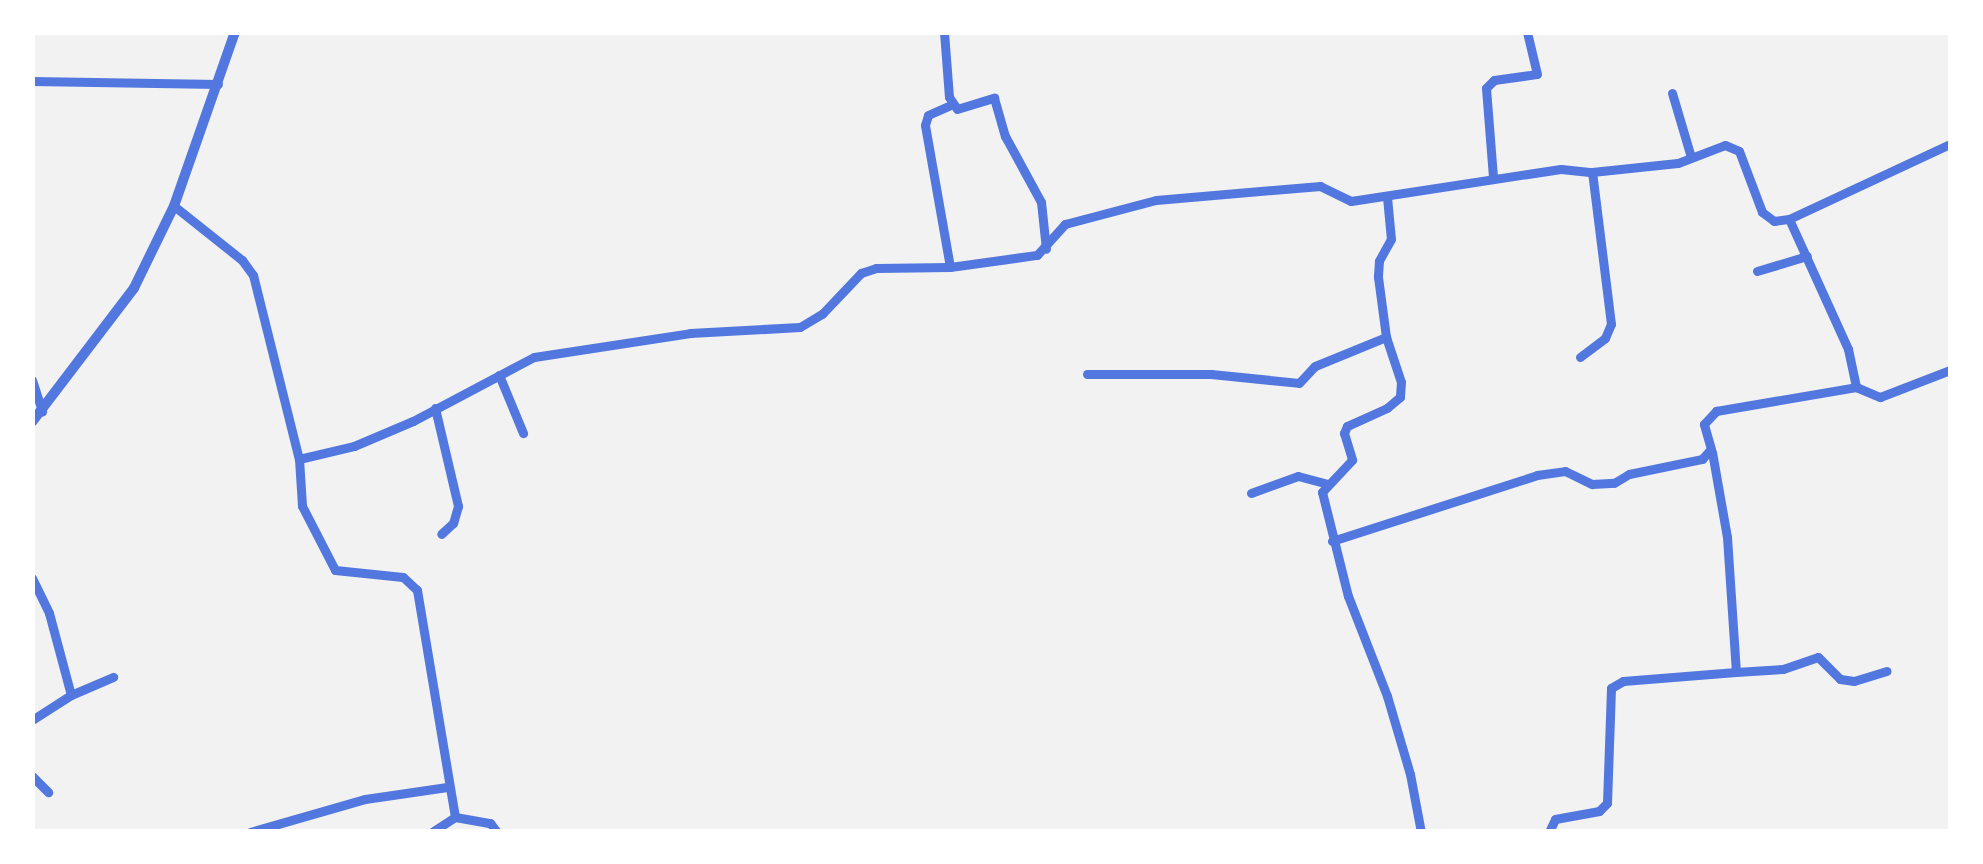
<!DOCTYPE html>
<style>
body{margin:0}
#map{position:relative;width:1983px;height:864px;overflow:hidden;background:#f2f2f2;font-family:"Titillium Web",sans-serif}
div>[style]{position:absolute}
.minor>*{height:9px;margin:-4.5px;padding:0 4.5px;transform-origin:4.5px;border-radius:4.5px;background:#5277de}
.tertiary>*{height:10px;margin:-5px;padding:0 5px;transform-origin:5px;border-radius:5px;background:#5277de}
span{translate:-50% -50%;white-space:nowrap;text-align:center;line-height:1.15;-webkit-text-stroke:8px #fff;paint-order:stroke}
.frame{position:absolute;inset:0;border:35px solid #fff;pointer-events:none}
</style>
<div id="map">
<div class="minor">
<div style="left:944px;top:32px;width:65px;rotate:85.6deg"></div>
<div style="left:949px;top:97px;width:14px;rotate:56deg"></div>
<div style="left:957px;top:109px;width:39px;rotate:-17deg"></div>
<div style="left:994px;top:98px;width:40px;rotate:74deg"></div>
<div style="left:1005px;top:136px;width:75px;rotate:61.4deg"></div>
<div style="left:1041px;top:202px;width:47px;rotate:83.9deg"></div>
<div style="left:32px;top:81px;width:186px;rotate:0.9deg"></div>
<div style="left:1672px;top:93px;width:67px;rotate:73.5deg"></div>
<div style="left:1493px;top:177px;width:89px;rotate:-94.5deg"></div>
<div style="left:1486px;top:88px;width:11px;rotate:-45deg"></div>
<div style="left:1494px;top:80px;width:43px;rotate:-7.9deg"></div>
<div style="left:1537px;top:74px;width:43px;rotate:-103.4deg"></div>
<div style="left:1387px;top:197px;width:42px;rotate:84.6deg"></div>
<div style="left:1391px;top:239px;width:25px;rotate:119deg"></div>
<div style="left:1379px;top:261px;width:16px;rotate:94deg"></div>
<div style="left:1378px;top:277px;width:61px;rotate:82.4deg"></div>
<div style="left:1386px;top:337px;width:47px;rotate:71.6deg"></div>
<div style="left:1401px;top:382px;width:15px;rotate:94deg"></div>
<div style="left:1400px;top:397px;width:17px;rotate:140deg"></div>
<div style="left:1387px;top:408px;width:44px;rotate:155.8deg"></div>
<div style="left:1347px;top:426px;width:8px;rotate:113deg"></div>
<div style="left:1344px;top:433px;width:28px;rotate:73deg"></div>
<div style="left:1352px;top:460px;width:44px;rotate:133.2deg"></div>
<div style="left:1322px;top:492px;width:107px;rotate:76deg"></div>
<div style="left:1348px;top:596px;width:107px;rotate:68.7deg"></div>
<div style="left:1387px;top:696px;width:81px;rotate:73.6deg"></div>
<div style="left:1410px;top:774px;width:59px;rotate:79.3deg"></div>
<div style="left:174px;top:206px;width:87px;rotate:38.5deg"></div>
<div style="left:242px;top:260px;width:19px;rotate:54deg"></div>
<div style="left:253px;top:275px;width:190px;rotate:76deg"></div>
<div style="left:299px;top:459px;width:57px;rotate:-13.3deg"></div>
<div style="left:354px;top:446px;width:64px;rotate:-23deg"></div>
<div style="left:413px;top:421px;width:137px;rotate:-27.9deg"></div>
<div style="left:534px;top:357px;width:158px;rotate:-8.7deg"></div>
<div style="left:690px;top:333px;width:110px;rotate:-3.1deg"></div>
<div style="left:800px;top:327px;width:26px;rotate:-31deg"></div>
<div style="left:822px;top:314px;width:57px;rotate:-46.4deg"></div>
<div style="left:861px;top:273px;width:16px;rotate:-18deg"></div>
<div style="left:876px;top:268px;width:74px;rotate:-0.8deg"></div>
<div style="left:950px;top:267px;width:88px;rotate:-7.9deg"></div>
<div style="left:1037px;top:255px;width:42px;rotate:-47.9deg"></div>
<div style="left:1065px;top:224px;width:94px;rotate:-14.8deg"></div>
<div style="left:1156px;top:200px;width:165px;rotate:-4.9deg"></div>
<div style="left:1320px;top:186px;width:34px;rotate:26deg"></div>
<div style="left:1351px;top:201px;width:212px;rotate:-8.7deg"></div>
<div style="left:1561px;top:169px;width:31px;rotate:6deg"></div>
<div style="left:1592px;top:172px;width:86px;rotate:-6deg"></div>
<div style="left:1678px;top:163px;width:50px;rotate:-21deg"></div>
<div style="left:1725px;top:145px;width:15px;rotate:23deg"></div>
<div style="left:1739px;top:151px;width:65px;rotate:69.3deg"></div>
<div style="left:1762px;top:212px;width:15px;rotate:37deg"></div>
<div style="left:1774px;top:221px;width:15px;rotate:-8deg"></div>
<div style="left:1789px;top:219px;width:178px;rotate:-25deg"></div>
<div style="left:1789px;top:219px;width:143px;rotate:65.6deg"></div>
<div style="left:1848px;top:349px;width:39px;rotate:78deg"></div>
<div style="left:950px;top:267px;width:144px;rotate:-100deg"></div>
<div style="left:925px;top:125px;width:10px;rotate:-73deg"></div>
<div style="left:928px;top:115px;width:27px;rotate:-24deg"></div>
<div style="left:1757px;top:271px;width:52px;rotate:-16.7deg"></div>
<div style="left:1580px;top:357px;width:31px;rotate:-37deg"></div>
<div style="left:1605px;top:338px;width:15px;rotate:-67deg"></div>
<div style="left:1611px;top:324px;width:153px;rotate:-97.1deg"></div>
<div style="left:1087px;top:374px;width:124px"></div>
<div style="left:1211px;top:374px;width:88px;rotate:5.8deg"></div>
<div style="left:1299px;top:383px;width:23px;rotate:-47deg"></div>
<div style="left:1315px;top:366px;width:77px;rotate:-22.2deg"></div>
<div style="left:499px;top:375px;width:63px;rotate:67.5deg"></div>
<div style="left:32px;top:380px;width:33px;rotate:72deg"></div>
<div style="left:435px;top:408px;width:101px;rotate:76.8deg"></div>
<div style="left:458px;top:506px;width:18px;rotate:106deg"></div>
<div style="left:453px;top:523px;width:16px;rotate:137deg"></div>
<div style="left:1712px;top:452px;width:86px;rotate:80deg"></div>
<div style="left:1727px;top:537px;width:135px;rotate:86.2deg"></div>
<div style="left:1736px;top:672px;width:47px;rotate:-3.7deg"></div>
<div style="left:1783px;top:669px;width:37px;rotate:-19deg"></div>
<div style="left:1818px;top:657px;width:31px;rotate:45deg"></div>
<div style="left:1840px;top:679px;width:14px;rotate:8deg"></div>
<div style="left:1854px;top:681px;width:34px;rotate:-17deg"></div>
<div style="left:299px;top:459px;width:47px;rotate:86.3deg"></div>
<div style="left:302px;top:506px;width:72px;rotate:62.7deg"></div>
<div style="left:335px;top:570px;width:68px;rotate:5.9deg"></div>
<div style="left:403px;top:577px;width:19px;rotate:43deg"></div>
<div style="left:417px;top:590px;width:230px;rotate:80.5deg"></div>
<div style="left:455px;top:817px;width:36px;rotate:10deg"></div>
<div style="left:490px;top:823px;width:11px;rotate:52deg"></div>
<div style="left:1251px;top:493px;width:50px;rotate:-19.9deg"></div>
<div style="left:1298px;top:476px;width:30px;rotate:15deg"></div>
<div style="left:1332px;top:541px;width:215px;rotate:-17.8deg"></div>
<div style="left:1537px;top:475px;width:28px;rotate:-8deg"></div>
<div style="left:1565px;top:471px;width:30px;rotate:26deg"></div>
<div style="left:1592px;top:484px;width:22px;rotate:-3deg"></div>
<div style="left:1614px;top:483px;width:17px;rotate:-31deg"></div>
<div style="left:1629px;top:474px;width:75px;rotate:-11.6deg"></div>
<div style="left:1702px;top:459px;width:13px;rotate:-48deg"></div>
<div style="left:1711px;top:449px;width:26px;rotate:-106deg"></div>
<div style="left:1704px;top:424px;width:18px;rotate:-47deg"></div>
<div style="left:1716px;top:411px;width:142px;rotate:-9.7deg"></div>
<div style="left:1856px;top:387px;width:26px;rotate:23deg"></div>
<div style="left:1880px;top:397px;width:75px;rotate:-21.1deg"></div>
<div style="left:32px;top:578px;width:39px;rotate:64deg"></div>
<div style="left:49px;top:613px;width:85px;rotate:75deg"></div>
<div style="left:32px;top:720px;width:46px;rotate:-32.7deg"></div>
<div style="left:71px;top:695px;width:46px;rotate:-23.2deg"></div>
<div style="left:32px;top:776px;width:23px;rotate:45deg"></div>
<div style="left:250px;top:832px;width:120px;rotate:-16deg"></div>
<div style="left:365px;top:799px;width:83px;rotate:-8.3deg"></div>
<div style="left:432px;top:832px;width:27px;rotate:-33deg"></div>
<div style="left:1549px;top:832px;width:14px;rotate:-65deg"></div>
<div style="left:1555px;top:819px;width:45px;rotate:-10.3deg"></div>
<div style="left:1599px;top:811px;width:11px;rotate:-45deg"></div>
<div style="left:1607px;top:803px;width:115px;rotate:-88deg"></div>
<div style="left:1611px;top:688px;width:14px;rotate:-30deg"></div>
<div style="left:1623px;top:681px;width:113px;rotate:-4.6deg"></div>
</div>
<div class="tertiary">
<div style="left:32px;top:422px;width:168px;rotate:-52.7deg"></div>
<div style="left:134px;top:288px;width:91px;rotate:-64deg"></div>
<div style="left:174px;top:206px;width:184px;rotate:-70.7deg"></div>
</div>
<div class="frame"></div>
</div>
